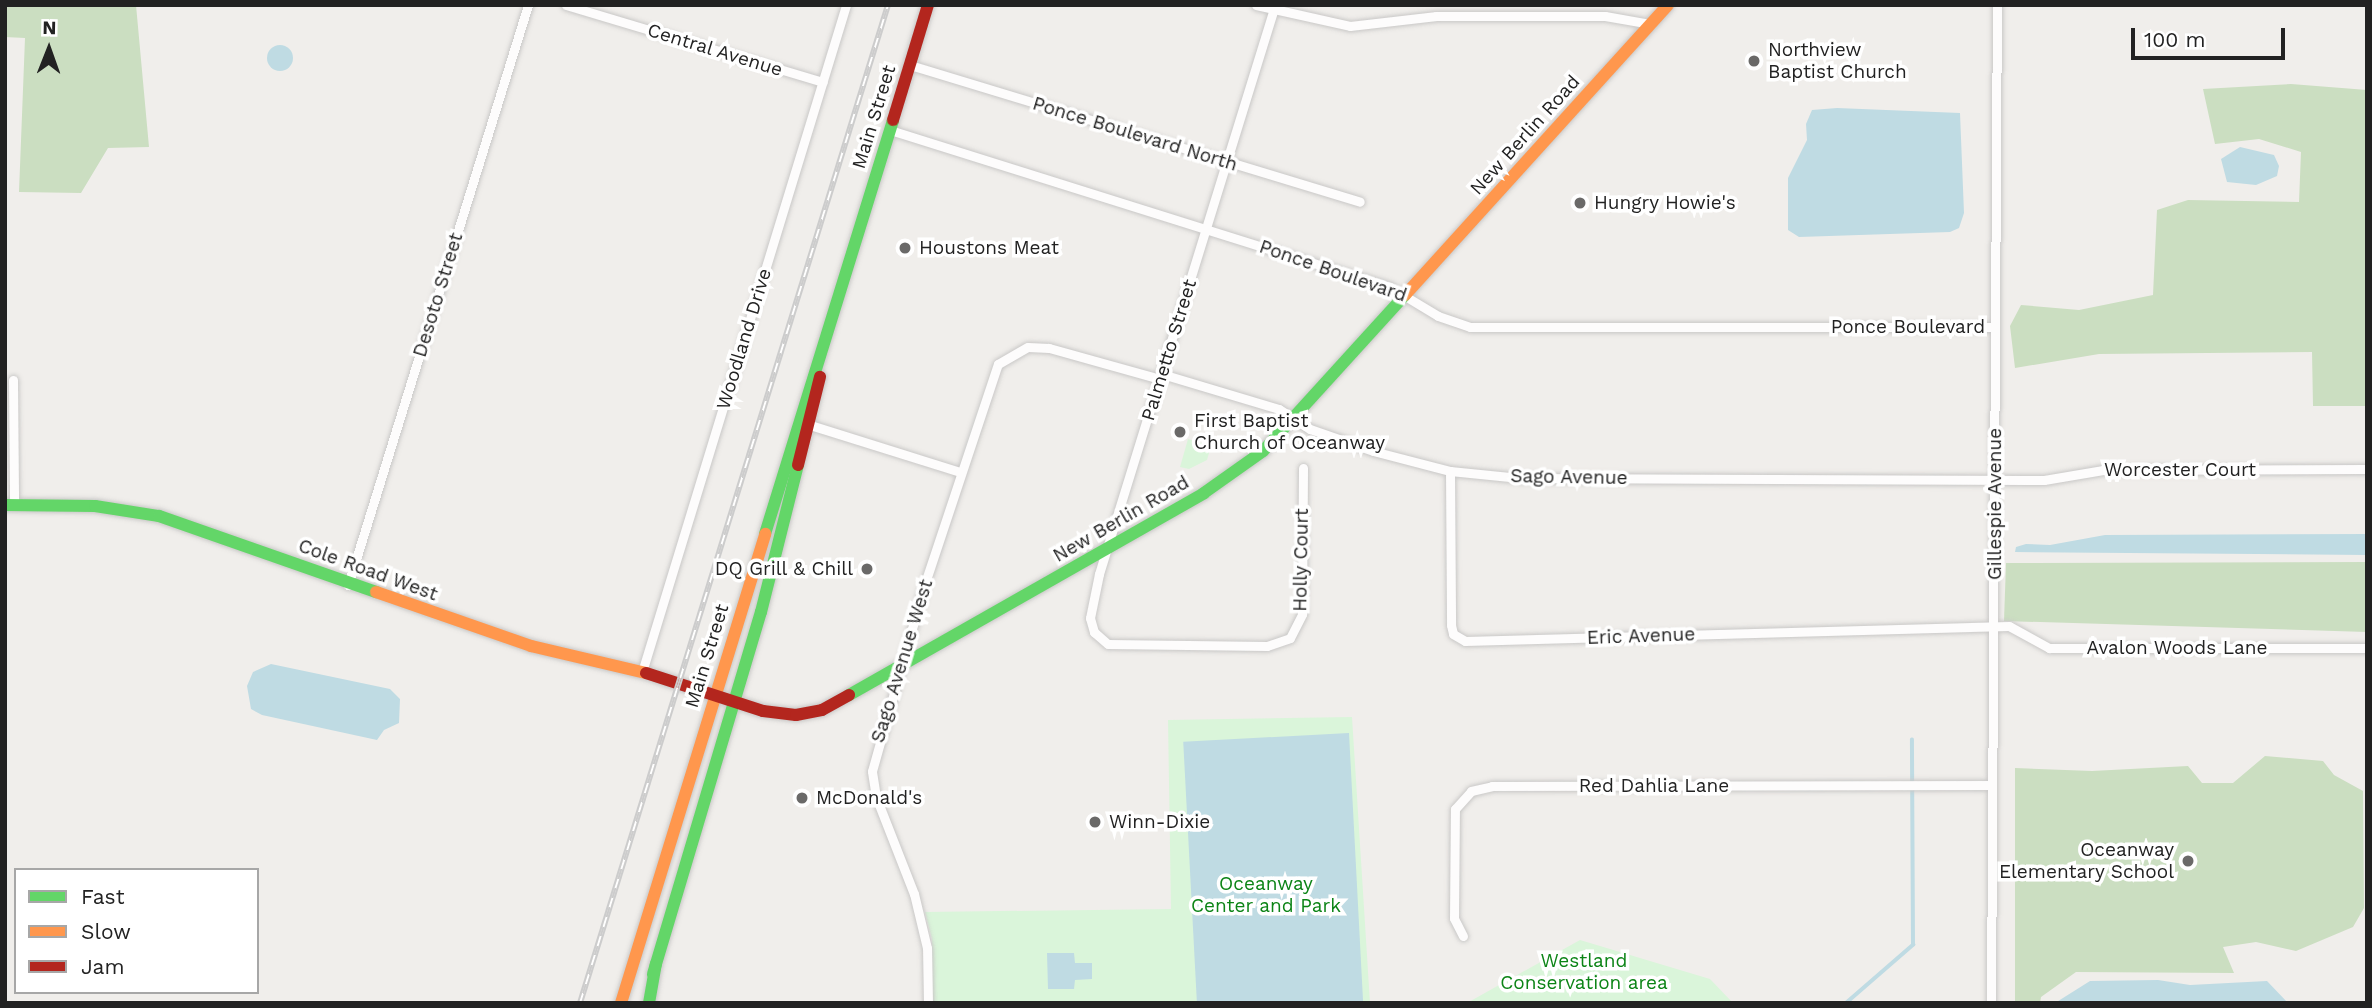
<!DOCTYPE html>
<style>
body{margin:0}
#map{position:relative;width:2372px;height:1008px;overflow:hidden;background:#f0eeeb;font-family:"Work Sans",sans-serif}
div>[style]{position:absolute}
.forest>*{inset:0;background:#cbdec1}
.park>*{inset:0;background:#daf5da}
.water>*{inset:0;background:#bfdbe3;transform-origin:0 0}
.round{border-radius:50%}
.stream>*{height:3.5px;margin:-1.75px;padding:0 1.75px;transform-origin:1.75px;border-radius:1.75px;background:#bfdbe3}
.roads{filter:drop-shadow(0 0 2px #c9c8c7) drop-shadow(0 0 2px #c9c8c7)}
.street>*{height:9px;margin:-4.5px;padding:0 4.5px;transform-origin:4.5px;border-radius:4.5px;background:#fdfcfc}
.fast>*{height:12px;margin:-6px;padding:0 6px;transform-origin:6px;border-radius:6px;background:#63d668}
.slow>*{height:12px;margin:-6px;padding:0 6px;transform-origin:6px;border-radius:6px;background:#ff974d}
.jam>*{height:12px;margin:-6px;padding:0 6px;transform-origin:6px;border-radius:6px;background:#b3261e}
.rail>*{height:6px;margin-top:-3px;transform-origin:0;background:repeating-linear-gradient(90deg,#fff 0 10px,#ccc 0 20px);box-sizing:border-box;border-block:2px solid #ccc}
.dots>*{width:19px;height:19px;translate:-50% -50%;box-sizing:border-box;border:4px solid #fff;border-radius:50%}
span{translate:-50% -50%;white-space:nowrap;text-align:center;line-height:1.15;-webkit-text-stroke:7px #fff;paint-order:stroke}
.street-label{font-size:19px;color:#222}
.poi-label{font-size:19px;color:#222}
.left{translate:0 -50%;text-align:left}
.right{translate:-100% -50%;text-align:right}
.park-label{font-size:19px;color:#0c8416}
.frame{position:absolute;inset:0;border:7px solid #222;pointer-events:none}
.legend{position:absolute;left:14px;top:868px;width:245px;height:126px;box-sizing:border-box;background:#fff;border:2px solid #a7a7a7;margin:0;padding:9px 12px;list-style:none;font-size:21px;color:#222}
.legend li{display:flex;align-items:center;gap:14px;height:35px}
.legend b{width:35px;border:2px solid #a7a7a7}
.north{position:absolute;left:14px;top:14px;width:70px;height:70px;-webkit-text-stroke:5px #fff;paint-order:stroke;rotate:1deg;font-size:19px;font-weight:700;line-height:28px;text-align:center;color:#222}
.north::after{content:'';display:block;margin:auto;width:24px;height:32px;background:#222;clip-path:polygon(50% 0,100% 100%,50% 72%,0 100%)}
.scale{position:absolute;left:2131px;top:28px;width:154px;height:32px;box-sizing:border-box;border:4px solid #222;border-top:0;padding-left:9px;font-size:21px;line-height:24px;white-space:nowrap;color:#222;-webkit-text-stroke:5px #fff;paint-order:stroke}
</style>
<div id="map">
<div class="forest">
<div style="clip-path:polygon(5px 5px,136px 5px,149px 147px,108px 148px,81px 193px,19px 192px,25px 38px,5px 37px)"></div>
<div style="clip-path:polygon(2291px 84px,2367px 90px,2367px 406px,2313px 406px,2312px 352px,2099px 354px,2015px 368px,2010px 326px,2021px 305px,2079px 310px,2153px 295px,2157px 210px,2188px 200px,2299px 202px,2301px 152px,2259px 139px,2215px 144px,2203px 89px)"></div>
<div style="clip-path:polygon(2367px 562px,2367px 632px,2004px 621px,2006px 563px)"></div>
<div style="clip-path:polygon(2265px 756px,2323px 761px,2334px 775px,2363px 791px,2364px 908px,2353px 927px,2296px 951px,2256px 942px,2223px 947px,2234px 973px,2076px 972px,2041px 997px,2040px 1003px,2015px 1003px,2015px 768px,2092px 771px,2188px 766px,2202px 783px,2233px 783px)"></div>
</div>
<div class="park">
<div style="clip-path:polygon(1188px 439px,1211px 446px,1207px 460px,1189px 469px,1180px 467px)"></div>
<div style="clip-path:polygon(1352px 717px,1370px 1003px,932px 1003px,932px 939px,925px 912px,1171px 909px,1168px 720px)"></div>
<div style="clip-path:polygon(1580px 940px,1710px 979px,1733px 1003px,1467px 1003px)"></div>
</div>
<div class="water">
<div class="round" style="left:267px;top:45px;width:26px;height:26px"></div>
<div style="clip-path:polygon(1837px 108px,1960px 113px,1964px 213px,1959px 228px,1950px 232px,1799px 237px,1788px 230px,1788px 178px,1807px 140px,1806px 124px,1812px 110px)"></div>
<div style="clip-path:polygon(2240px 147px,2274px 155px,2279px 166px,2277px 176px,2256px 185px,2227px 182px,2221px 159px)"></div>
<div style="clip-path:polygon(2367px 534px,2367px 555px,2015px 552px,2016px 547px,2026px 544px,2050px 545px,2105px 535px)"></div>
<div style="clip-path:polygon(271px 664px,390px 689px,400px 699px,399px 723px,384px 730px,377px 740px,262px 715px,251px 709px,247px 686px,253px 672px)"></div>
<div style="left:1349px;top:733px;width:270px;height:166px;rotate:87deg"></div>
<div style="clip-path:polygon(1047px 953px,1074px 953px,1075px 963px,1092px 963px,1092px 979px,1075px 980px,1074px 989px,1048px 989px)"></div>
<div style="clip-path:polygon(2158px 980px,2190px 985px,2267px 981px,2288px 1003px,2055px 1003px,2090px 981px)"></div>
</div>
<div class="stream">
<div style="left:1846px;top:1003px;width:89px;rotate:-40.9deg"></div>
<div style="left:1913px;top:945px;width:205px;rotate:-90.3deg"></div>
</div>
<div class="roads">
<div class="street">
<div style="left:566px;top:5px;width:268px;rotate:16.7deg"></div>
<div style="left:1256px;top:5px;width:96px;rotate:12.6deg"></div>
<div style="left:1350px;top:26px;width:87px;rotate:-6.6deg"></div>
<div style="left:1436px;top:16px;width:169px"></div>
<div style="left:1605px;top:16px;width:47px;rotate:9.9deg"></div>
<div style="left:1275px;top:5px;width:596px;rotate:107.19deg"></div>
<div style="left:1099px;top:574px;width:45px;rotate:101.6deg"></div>
<div style="left:1090px;top:618px;width:15px;rotate:74deg"></div>
<div style="left:1094px;top:632px;width:18px;rotate:41deg"></div>
<div style="left:1108px;top:644px;width:159px;rotate:0.7deg"></div>
<div style="left:1267px;top:646px;width:24px;rotate:-19deg"></div>
<div style="left:1290px;top:638px;width:27px;rotate:-63deg"></div>
<div style="left:1302px;top:614px;width:146px;rotate:-89.6deg"></div>
<div style="left:910px;top:65px;width:470px;rotate:16.9deg"></div>
<div style="left:890px;top:130px;width:524px;rotate:17.43deg"></div>
<div style="left:1390px;top:287px;width:56px;rotate:31.1deg"></div>
<div style="left:1438px;top:316px;width:34px;rotate:19deg"></div>
<div style="left:1470px;top:327px;width:525px"></div>
<div style="left:1162px;top:374px;width:122px;rotate:16.7deg"></div>
<div style="left:1279px;top:409px;width:37px;rotate:33deg"></div>
<div style="left:1310px;top:429px;width:67px;rotate:19.2deg"></div>
<div style="left:1373px;top:451px;width:80px;rotate:14.6deg"></div>
<div style="left:1450px;top:471px;width:70px;rotate:5.7deg"></div>
<div style="left:1520px;top:478px;width:524px;rotate:0.22deg"></div>
<div style="left:2044px;top:480px;width:60px;rotate:-9.6deg"></div>
<div style="left:2103px;top:470px;width:264px;rotate:-0.2deg"></div>
<div style="left:13px;top:380px;width:125px;rotate:89.5deg"></div>
<div style="left:810px;top:425px;width:157px;rotate:17.4deg"></div>
<div style="left:1450px;top:471px;width:154px;rotate:89.6deg"></div>
<div style="left:1451px;top:625px;width:9px;rotate:77deg"></div>
<div style="left:1453px;top:634px;width:14px;rotate:30deg"></div>
<div style="left:1465px;top:641px;width:544px;rotate:-1.58deg"></div>
<div style="left:2009px;top:626px;width:46px;rotate:28.8deg"></div>
<div style="left:2049px;top:648px;width:318px"></div>
<div style="left:348px;top:585px;width:607px;rotate:-72.76deg"></div>
<div style="left:642px;top:672px;width:697px;rotate:-72.99deg"></div>
<div style="left:1463px;top:936px;width:20px;rotate:-117deg"></div>
<div style="left:1454px;top:918px;width:109px;rotate:-89.5deg"></div>
<div style="left:1455px;top:809px;width:24px;rotate:-48deg"></div>
<div style="left:1471px;top:791px;width:22px;rotate:-13deg"></div>
<div style="left:1492px;top:786px;width:499px;rotate:-0.1deg"></div>
<div style="left:928px;top:1003px;width:55px;rotate:-91deg"></div>
<div style="left:927px;top:948px;width:56px;rotate:-103.5deg"></div>
<div style="left:914px;top:894px;width:104px;rotate:-111.4deg"></div>
<div style="left:876px;top:797px;width:26px;rotate:-99deg"></div>
<div style="left:872px;top:771px;width:189px;rotate:-74.3deg"></div>
<div style="left:923px;top:589px;width:237px;rotate:-71.6deg"></div>
<div style="left:998px;top:364px;width:34px;rotate:-30deg"></div>
<div style="left:1028px;top:347px;width:21px;rotate:3deg"></div>
<div style="left:1049px;top:348px;width:115px;rotate:15.6deg"></div>
<div style="left:1991px;top:1003px;width:998px;rotate:-89.66deg"></div>
</div>
<div class="fast">
<div style="left:5px;top:505px;width:90px;rotate:0.6deg"></div>
<div style="left:95px;top:506px;width:65px;rotate:8.9deg"></div>
<div style="left:159px;top:516px;width:230px;rotate:19.3deg"></div>
<div style="left:765px;top:534px;width:433px;rotate:-72.8deg"></div>
<div style="left:849px;top:695px;width:408px;rotate:-29.6deg"></div>
<div style="left:1204px;top:493px;width:72px;rotate:-35.4deg"></div>
<div style="left:1263px;top:451px;width:211px;rotate:-47.7deg"></div>
<div style="left:653px;top:974px;width:378px;rotate:-73.4deg"></div>
<div style="left:761px;top:612px;width:152px;rotate:-75.9deg"></div>
<div style="left:649px;top:1003px;width:40px;rotate:-80deg"></div>
</div>
<div class="slow">
<div style="left:1405px;top:295px;width:391px;rotate:-47.8deg"></div>
<div style="left:376px;top:592px;width:164px;rotate:19.2deg"></div>
<div style="left:531px;top:646px;width:118px;rotate:13.2deg"></div>
<div style="left:621px;top:1003px;width:491px;rotate:-72.9deg"></div>
</div>
<div class="jam">
<div style="left:893px;top:120px;width:120px;rotate:-73.1deg"></div>
<div style="left:798px;top:465px;width:91px;rotate:-76deg"></div>
<div style="left:646px;top:673px;width:123px;rotate:18deg"></div>
<div style="left:763px;top:711px;width:33px;rotate:7deg"></div>
<div style="left:796px;top:715px;width:26px;rotate:-11deg"></div>
<div style="left:822px;top:710px;width:31px;rotate:-29deg"></div>
</div>
</div>
<div class="rail">
<div style="left:580px;top:1003px;width:1044px;rotate:-72.85deg"></div>
</div>
<div class="dots">
<div style="left:1754px;top:61px;background:#6a6968"></div>
<div style="left:1580px;top:203px;background:#6a6968"></div>
<div style="left:905px;top:248px;background:#6a6968"></div>
<div style="left:1180px;top:432px;background:#6a6968"></div>
<div style="left:867px;top:569px;background:#6a6968"></div>
<div style="left:802px;top:798px;background:#6a6968"></div>
<div style="left:1095px;top:822px;background:#6a6968"></div>
<div style="left:2188px;top:861px;background:#6a6968"></div>
</div>
<div class="street-label">
<span style="left:715px;top:50px;rotate:17deg">Central Avenue</span>
<span style="left:874px;top:117px;rotate:-73deg">Main Street</span>
<span style="left:1135px;top:134px;rotate:17deg">Ponce Boulevard North</span>
<span style="left:1525px;top:135px;rotate:-48deg">New Berlin Road</span>
<span style="left:1333px;top:271px;rotate:19deg">Ponce Boulevard</span>
<span style="left:438px;top:295px;rotate:-73deg">Desoto Street</span>
<span style="left:1908px;top:327px">Ponce Boulevard</span>
<span style="left:744px;top:339px;rotate:-73deg">Woodland Drive</span>
<span style="left:1169px;top:350px;rotate:-73deg">Palmetto Street</span>
<span style="left:2180px;top:470px">Worcester Court</span>
<span style="left:1569px;top:477px;rotate:1deg">Sago Avenue</span>
<span style="left:1995px;top:504px;rotate:-90deg">Gillespie Avenue</span>
<span style="left:1121px;top:519px;rotate:-30deg">New Berlin Road</span>
<span style="left:1301px;top:560px;rotate:-89deg">Holly Court</span>
<span style="left:368px;top:570px;rotate:20deg">Cole Road West</span>
<span style="left:1641px;top:636px;rotate:-2deg">Eric Avenue</span>
<span style="left:2177px;top:648px">Avalon Woods Lane</span>
<span style="left:707px;top:656px;rotate:-73deg">Main Street</span>
<span style="left:902px;top:661px;rotate:-73deg">Sago Avenue West</span>
<span style="left:1654px;top:786px">Red Dahlia Lane</span>
</div>
<div class="poi-label">
<span class="left" style="left:1768px;top:61px">Northview<br>Baptist Church</span>
<span class="left" style="left:1594px;top:203px">Hungry Howie's</span>
<span class="left" style="left:919px;top:248px">Houstons Meat</span>
<span class="left" style="left:1194px;top:432px">First Baptist<br>Church of Oceanway</span>
<span class="right" style="left:853px;top:569px">DQ Grill &amp; Chill</span>
<span class="left" style="left:816px;top:798px">McDonald's</span>
<span class="left" style="left:1109px;top:822px">Winn-Dixie</span>
<span class="right" style="left:2174px;top:861px">Oceanway<br>Elementary School</span>
</div>
<div class="park-label">
<span style="left:1266px;top:895px">Oceanway<br>Center and Park</span>
<span style="left:1584px;top:972px">Westland<br>Conservation area</span>
</div>
<div class="frame"></div>
<ul class="legend">
<li><b style="height:9px;background:#63d668"></b>Fast</li>
<li><b style="height:9px;background:#ff974d"></b>Slow</li>
<li><b style="height:9px;background:#b3261e"></b>Jam</li>
</ul>
<div class="north">N</div>
<div class="scale">100 m</div>
</div>
